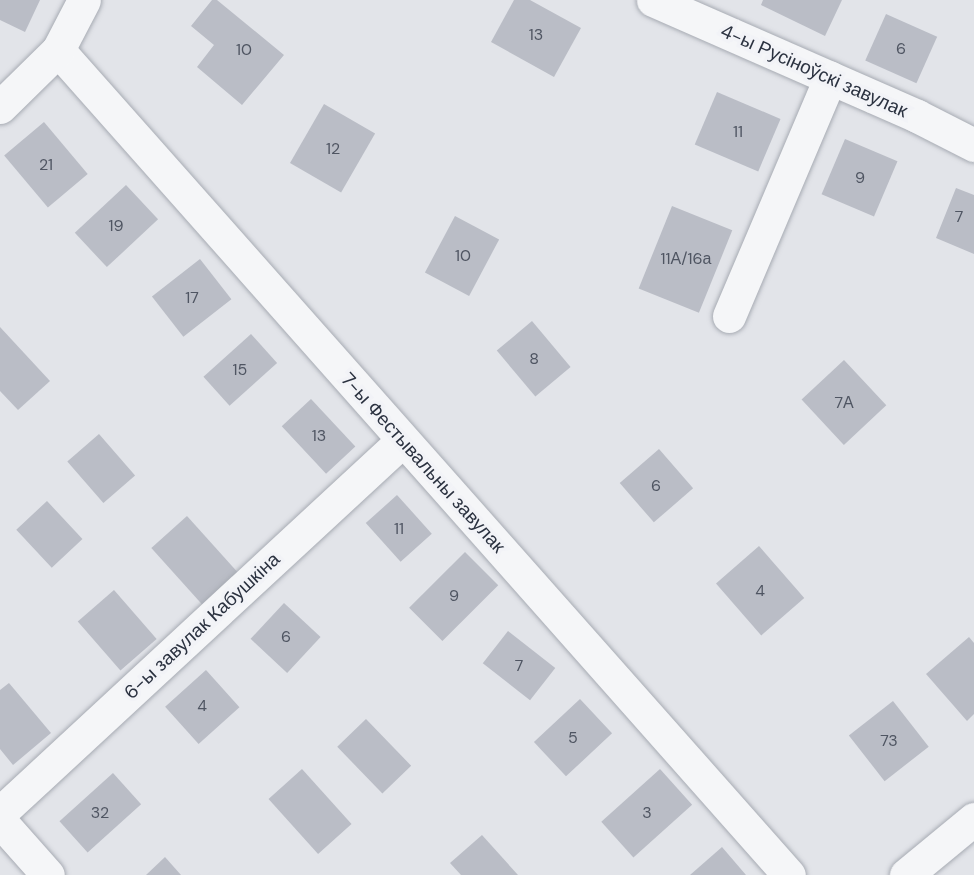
<!DOCTYPE html>
<meta charset="utf-8">
<style>
body{margin:0}
#map{position:relative;width:974px;height:875px;overflow:hidden;background:#e2e4e9;font-family:"DM Sans",sans-serif}
div>[style]{position:absolute}
.building>*{inset:0;background:#babdc6;transform-origin:0 0}
.roads{filter:drop-shadow(0 0 2px #a7abb3) drop-shadow(0 0 2px #a7abb3)}
.minor>*{height:33px;margin:-16.5px;padding:0 16.5px;transform-origin:16.5px;border-radius:16.5px;background:#f5f6f8}
span{translate:-50% -50%;white-space:nowrap;text-align:center;line-height:1.15;-webkit-text-stroke:7px #f2f3f7;paint-order:stroke}
.number-label{font-size:16px;color:#4f5562}
.number-label span{-webkit-text-stroke-width:0}
.street-label{font-size:19px;color:#2b3240}
</style>
<div id="map">
<div class="building">
<div style="clip-path:polygon(0 0,40px 0,25px 32px,0 20px)"></div>
<div style="clip-path:polygon(212px 0,217px 0,284px 55px,242px 105px,197px 67px,214px 45px,191px 26px)"></div>
<div style="clip-path:polygon(514px 0,530px 0,581px 28px,554px 77px,491px 42px)"></div>
<div style="clip-path:polygon(763px 0,842px 0,825px 36px,761px 5px)"></div>
<div style="left:886px;top:14px;width:56px;height:51px;rotate:24deg"></div>
<div style="left:717px;top:92px;width:69px;height:57px;rotate:23deg"></div>
<div style="left:324px;top:104px;width:59px;height:68px;rotate:30deg"></div>
<div style="left:44px;top:122px;width:68px;height:52px;rotate:50deg"></div>
<div style="left:845px;top:139px;width:57px;height:60px;rotate:23deg"></div>
<div style="left:126px;top:185px;width:47px;height:70px;rotate:47deg"></div>
<div style="clip-path:polygon(956px 188px,974px 195px,974px 254px,936px 238px)"></div>
<div style="left:672px;top:206px;width:65px;height:89px;rotate:22deg"></div>
<div style="left:455px;top:216px;width:50px;height:64px;rotate:28deg"></div>
<div style="left:200px;top:259px;width:51px;height:61px;rotate:52deg"></div>
<div style="left:532px;top:321px;width:60px;height:46px;rotate:50deg"></div>
<div style="clip-path:polygon(0 327px,50px 381px,18px 410px,0 391px)"></div>
<div style="left:251px;top:334px;width:39px;height:64px;rotate:48deg"></div>
<div style="left:844px;top:360px;width:62px;height:58px;rotate:47deg"></div>
<div style="left:311px;top:399px;width:65px;height:40px;rotate:47deg"></div>
<div style="left:99px;top:434px;width:55px;height:42px;rotate:49deg"></div>
<div style="left:659px;top:449px;width:52px;height:52px;rotate:49deg"></div>
<div style="left:397px;top:495px;width:52px;height:42px;rotate:48deg"></div>
<div style="left:47px;top:501px;width:52px;height:42px;rotate:47deg"></div>
<div style="left:187px;top:516px;width:79px;height:48px;rotate:48deg"></div>
<div style="left:759px;top:546px;width:69px;height:57px;rotate:49deg"></div>
<div style="left:465px;top:552px;width:47px;height:79px;rotate:45deg"></div>
<div style="left:114px;top:590px;width:65px;height:48px;rotate:49deg"></div>
<div style="left:284px;top:603px;width:50px;height:49px;rotate:43deg"></div>
<div style="left:508px;top:631px;width:60px;height:41px;rotate:38deg"></div>
<div style="clip-path:polygon(969px 637px,974px 643px,974px 714px,967px 721px,926px 674px)"></div>
<div style="left:206px;top:670px;width:50px;height:55px;rotate:48deg"></div>
<div style="clip-path:polygon(9px 683px,51px 733px,13px 765px,0 749px,0 690px)"></div>
<div style="left:580px;top:699px;width:47px;height:63px;rotate:47deg"></div>
<div style="left:893px;top:701px;width:58px;height:56px;rotate:52deg"></div>
<div style="left:366px;top:719px;width:65px;height:40px;rotate:46deg"></div>
<div style="left:302px;top:769px;width:74px;height:45px;rotate:48deg"></div>
<div style="left:660px;top:769px;width:48px;height:79px;rotate:48deg"></div>
<div style="left:113px;top:773px;width:42px;height:72px;rotate:48deg"></div>
<div style="clip-path:polygon(482px 835px,518px 875px,461px 875px,450px 863px)"></div>
<div style="clip-path:polygon(722px 847px,746px 875px,690px 875px)"></div>
<div style="clip-path:polygon(165px 857px,181px 875px,146px 875px)"></div>
</div>
<div class="roads">
<div class="minor">
<div style="left:653px;top:0;width:288px;rotate:23.7deg"></div>
<div style="left:917px;top:116px;width:64px;rotate:27deg"></div>
<div style="left:58px;top:50px;width:1102px;rotate:48.46deg"></div>
<div style="left:0;top:107px;width:81px;rotate:-44.5deg"></div>
<div style="left:58px;top:50px;width:56px;rotate:-62.5deg"></div>
<div style="left:729px;top:316px;width:259px;rotate:-67deg"></div>
<div style="left:0;top:813px;width:549px;rotate:-42.79deg"></div>
<div style="left:0;top:821px;width:72px;rotate:48.4deg"></div>
<div style="left:906px;top:875px;width:88px;rotate:-39.5deg"></div>
</div>
</div>
<div class="number-label">
<span style="left:536px;top:35px">13</span>
<span style="left:901px;top:49px">6</span>
<span style="left:244px;top:50px">10</span>
<span style="left:738px;top:132px">11</span>
<span style="left:333px;top:149px">12</span>
<span style="left:46px;top:165px">21</span>
<span style="left:860px;top:178px">9</span>
<span style="left:959px;top:217px">7</span>
<span style="left:116px;top:226px">19</span>
<span style="left:463px;top:256px">10</span>
<span style="left:686px;top:259px">11А/16а</span>
<span style="left:192px;top:298px">17</span>
<span style="left:534px;top:359px">8</span>
<span style="left:240px;top:370px">15</span>
<span style="left:844px;top:403px">7А</span>
<span style="left:319px;top:436px">13</span>
<span style="left:656px;top:486px">6</span>
<span style="left:399px;top:529px">11</span>
<span style="left:760px;top:591px">4</span>
<span style="left:454px;top:596px">9</span>
<span style="left:286px;top:637px">6</span>
<span style="left:519px;top:666px">7</span>
<span style="left:202px;top:706px">4</span>
<span style="left:573px;top:738px">5</span>
<span style="left:889px;top:741px">73</span>
<span style="left:100px;top:813px">32</span>
<span style="left:647px;top:813px">3</span>
</div>
<div class="street-label">
<span style="left:814px;top:71px;rotate:24deg">4-ы Русіноўскі завулак</span>
<span style="left:423px;top:463px;rotate:48deg">7-ы Фестывальны завулак</span>
<span style="left:202px;top:626px;rotate:-43deg">6-ы завулак Кабушкіна</span>
</div>
</div>
